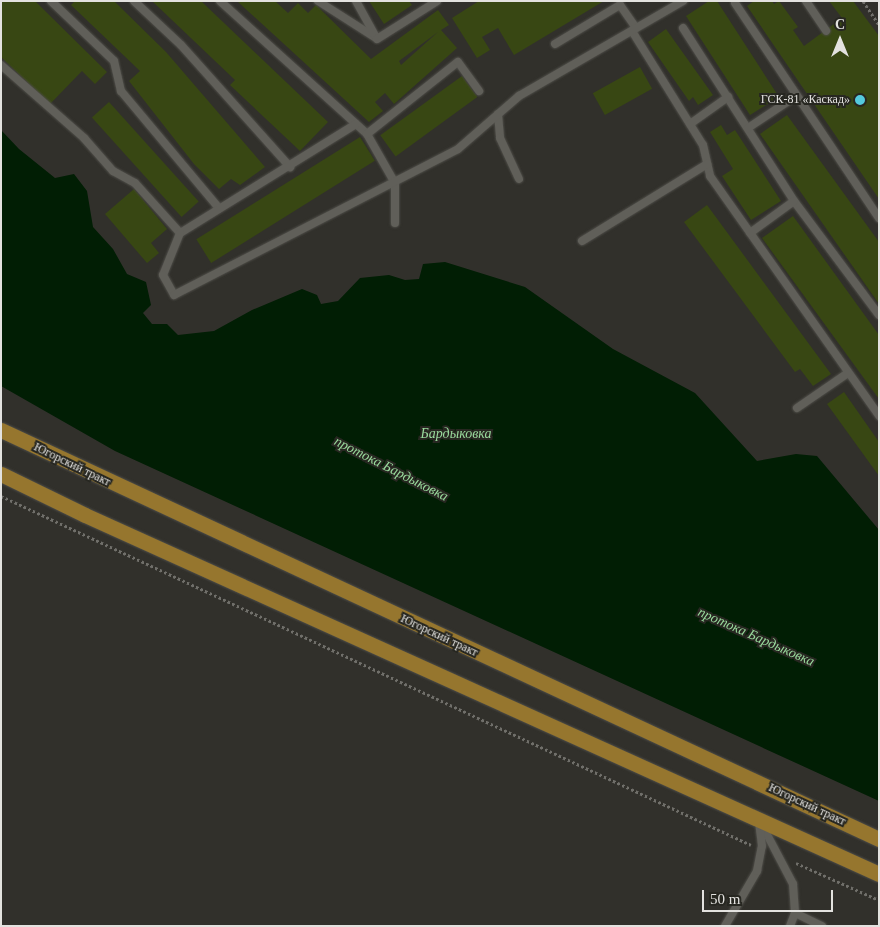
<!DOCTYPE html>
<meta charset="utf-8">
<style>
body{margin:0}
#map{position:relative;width:880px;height:927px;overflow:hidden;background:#31302b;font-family:"Times New Roman",serif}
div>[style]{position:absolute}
.water>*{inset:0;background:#011e04}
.building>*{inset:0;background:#384713;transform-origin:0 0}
.path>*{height:3px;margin-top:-1.5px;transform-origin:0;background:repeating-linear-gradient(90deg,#706f6a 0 2.5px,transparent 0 5px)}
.roads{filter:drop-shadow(0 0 1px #4e4d48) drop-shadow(0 0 1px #4e4d48)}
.service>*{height:8px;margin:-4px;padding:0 4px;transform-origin:4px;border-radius:4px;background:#605f59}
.primary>*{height:15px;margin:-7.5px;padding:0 7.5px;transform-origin:7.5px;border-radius:7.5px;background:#96762e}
.dots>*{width:14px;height:14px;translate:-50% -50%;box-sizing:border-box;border:2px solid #272721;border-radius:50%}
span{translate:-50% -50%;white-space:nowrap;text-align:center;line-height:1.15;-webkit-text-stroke:4px #272721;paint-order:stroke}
.poi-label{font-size:12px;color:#e3e2df}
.right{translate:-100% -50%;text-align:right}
.street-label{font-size:12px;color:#e3e2df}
.water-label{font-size:14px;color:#99d99c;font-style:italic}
.frame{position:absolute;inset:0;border:2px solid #e3e2df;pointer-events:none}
.north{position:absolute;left:815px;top:15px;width:50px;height:50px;-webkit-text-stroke:4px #272721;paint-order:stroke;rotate:0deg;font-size:14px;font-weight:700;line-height:20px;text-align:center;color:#e3e2df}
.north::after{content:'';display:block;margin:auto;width:18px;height:22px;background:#e3e2df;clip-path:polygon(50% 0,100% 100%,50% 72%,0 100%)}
.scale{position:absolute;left:702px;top:890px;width:131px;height:22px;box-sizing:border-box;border:2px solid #e3e2df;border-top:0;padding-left:6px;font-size:15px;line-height:18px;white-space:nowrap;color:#e3e2df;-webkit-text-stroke:4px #272721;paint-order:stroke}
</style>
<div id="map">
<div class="water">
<div style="clip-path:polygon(1px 130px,19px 149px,55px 178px,74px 174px,87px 191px,93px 227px,113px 249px,127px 274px,146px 282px,151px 305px,143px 313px,152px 324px,167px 324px,178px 335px,214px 331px,252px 310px,302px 289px,317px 295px,321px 304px,338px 301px,360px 278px,389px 275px,405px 280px,419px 279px,423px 264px,445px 262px,525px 287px,613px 349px,695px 393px,757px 461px,796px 454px,817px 456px,879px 530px,879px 801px,115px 451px,1px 386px)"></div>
</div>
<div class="building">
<div style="clip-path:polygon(1px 1px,35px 1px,107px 72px,95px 84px,82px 71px,50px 104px,1px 57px)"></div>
<div style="clip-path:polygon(75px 1px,114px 1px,166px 52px,265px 167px,240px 185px,231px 179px,219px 189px,194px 164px,129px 81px,140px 71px,71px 5px)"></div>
<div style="clip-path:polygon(152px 1px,201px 1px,328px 122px,300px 151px,230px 85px,235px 80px)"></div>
<div style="clip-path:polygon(evenodd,237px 1px,275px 1px,288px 13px,298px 3px,308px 13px,316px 5px,371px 59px,438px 10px,449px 25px,441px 30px,457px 48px,394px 104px,385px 93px,375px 102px,383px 111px,369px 122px,237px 1px,438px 32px,401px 65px,399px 61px,438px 32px)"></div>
<div style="clip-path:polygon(369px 1px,409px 1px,412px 5px,384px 24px)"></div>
<div style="clip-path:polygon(479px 1px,604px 1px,514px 55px,498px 28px,482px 37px,490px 50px,477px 58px,452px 18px)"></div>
<div style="clip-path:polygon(709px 1px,717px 1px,779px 97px,750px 115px,686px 16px)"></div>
<div style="clip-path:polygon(754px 1px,772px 1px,774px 4px,779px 1px,798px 27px,793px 30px,804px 46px,842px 18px,829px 1px,853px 1px,879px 36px,879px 199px,747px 6px)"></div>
<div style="clip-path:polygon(666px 29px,713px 95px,698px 105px,693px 97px,689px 101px,648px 42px)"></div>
<div style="left:640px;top:67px;width:25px;height:54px;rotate:61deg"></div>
<div style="left:462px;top:76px;width:26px;height:101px;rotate:54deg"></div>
<div style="left:109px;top:102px;width:134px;height:23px;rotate:48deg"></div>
<div style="clip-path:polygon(787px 115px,879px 242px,879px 304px,760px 134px)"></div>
<div style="clip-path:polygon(721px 125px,727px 135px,735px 130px,781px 201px,751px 220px,722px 176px,733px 169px,710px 132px)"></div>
<div style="left:360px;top:137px;width:28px;height:193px;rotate:58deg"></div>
<div style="clip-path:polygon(134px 189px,167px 229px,151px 243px,159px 253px,147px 263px,105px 214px)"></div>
<div style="clip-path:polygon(707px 205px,831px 374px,813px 386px,800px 369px,795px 372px,684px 222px)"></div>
<div style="clip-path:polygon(793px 216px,879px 335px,879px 399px,762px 238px)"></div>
<div style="clip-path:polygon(844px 392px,879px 442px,879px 476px,827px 404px)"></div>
</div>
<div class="path">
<div style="left:863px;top:1px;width:29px;rotate:56deg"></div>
<div style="left:1px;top:496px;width:827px;rotate:24.95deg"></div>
<div style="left:796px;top:863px;width:91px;rotate:24deg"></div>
</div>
<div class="roads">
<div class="service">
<div style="left:51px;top:1px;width:87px;rotate:43.6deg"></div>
<div style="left:114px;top:61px;width:31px;rotate:77deg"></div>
<div style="left:121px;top:91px;width:153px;rotate:50.1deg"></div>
<div style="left:134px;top:1px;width:64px;rotate:43.1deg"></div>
<div style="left:181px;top:45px;width:164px;rotate:48.2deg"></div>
<div style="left:220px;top:1px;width:198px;rotate:42.1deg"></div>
<div style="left:367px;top:134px;width:56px;rotate:60.3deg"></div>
<div style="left:395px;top:183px;width:40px;rotate:90deg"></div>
<div style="left:318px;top:1px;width:69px;rotate:32.5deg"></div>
<div style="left:356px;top:1px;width:43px;rotate:61.1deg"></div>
<div style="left:377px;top:39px;width:71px;rotate:-32.3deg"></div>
<div style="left:806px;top:1px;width:36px;rotate:56deg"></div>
<div style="left:735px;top:3px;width:259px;rotate:56.2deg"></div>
<div style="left:683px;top:28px;width:206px;rotate:57.3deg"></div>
<div style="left:794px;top:201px;width:142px;rotate:53.3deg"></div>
<div style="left:632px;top:31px;width:134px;rotate:58.1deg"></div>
<div style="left:703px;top:145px;width:32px;rotate:77deg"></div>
<div style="left:710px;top:176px;width:294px;rotate:54.8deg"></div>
<div style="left:555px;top:44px;width:76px;rotate:-31deg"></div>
<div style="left:620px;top:5px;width:28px;rotate:55deg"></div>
<div style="left:1px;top:65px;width:111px;rotate:41.3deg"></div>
<div style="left:84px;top:138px;width:44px;rotate:48.7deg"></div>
<div style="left:113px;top:171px;width:25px;rotate:29deg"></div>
<div style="left:135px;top:183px;width:67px;rotate:48deg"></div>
<div style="left:498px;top:114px;width:24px;rotate:85deg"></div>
<div style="left:500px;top:138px;width:45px;rotate:65.1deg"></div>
<div style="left:356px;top:124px;width:207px;rotate:148.2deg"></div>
<div style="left:180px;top:233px;width:45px;rotate:112deg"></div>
<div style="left:163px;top:275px;width:23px;rotate:61deg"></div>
<div style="left:174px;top:295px;width:319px;rotate:-27.2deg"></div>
<div style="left:458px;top:149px;width:81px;rotate:-41deg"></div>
<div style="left:519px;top:96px;width:190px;rotate:-30.1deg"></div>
<div style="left:690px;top:124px;width:47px;rotate:-35.4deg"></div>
<div style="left:748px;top:128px;width:58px;rotate:-33.7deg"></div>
<div style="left:367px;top:134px;width:116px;rotate:-38.4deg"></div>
<div style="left:458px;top:62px;width:36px;rotate:54deg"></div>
<div style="left:750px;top:233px;width:54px;rotate:-36deg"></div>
<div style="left:582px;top:241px;width:147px;rotate:-31.6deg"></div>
<div style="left:797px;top:408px;width:62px;rotate:-34.5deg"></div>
<div style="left:761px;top:823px;width:69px;rotate:62.3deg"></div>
<div style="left:793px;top:884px;width:29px;rotate:86deg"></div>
<div style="left:795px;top:913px;width:14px;rotate:111deg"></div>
<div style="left:795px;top:913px;width:30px;rotate:26deg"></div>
<div style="left:725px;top:926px;width:64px;rotate:-59.8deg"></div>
<div style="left:757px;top:871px;width:25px;rotate:-79deg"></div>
<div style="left:762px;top:846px;width:24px;rotate:-97deg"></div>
</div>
<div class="primary">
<div style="left:1px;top:430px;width:969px;rotate:24.98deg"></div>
<div style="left:1px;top:474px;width:93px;rotate:26deg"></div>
<div style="left:85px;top:515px;width:871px;rotate:24.33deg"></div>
</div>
</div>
<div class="dots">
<div style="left:860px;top:100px;background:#54cade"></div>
</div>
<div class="poi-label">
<span class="right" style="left:850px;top:100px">ГСК-81 «Каскад»</span>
</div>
<div class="street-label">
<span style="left:72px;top:465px;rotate:26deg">Югорский тракт</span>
<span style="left:439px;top:636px;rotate:25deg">Югорский тракт</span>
<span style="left:807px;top:805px;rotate:25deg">Югорский тракт</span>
</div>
<div class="water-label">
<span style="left:456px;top:434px">Бардыковка</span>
<span style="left:391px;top:469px;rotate:27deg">протока Бардыковка</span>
<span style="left:756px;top:637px;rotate:24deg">протока Бардыковка</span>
</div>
<div class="frame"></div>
<div class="north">С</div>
<div class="scale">50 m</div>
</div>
